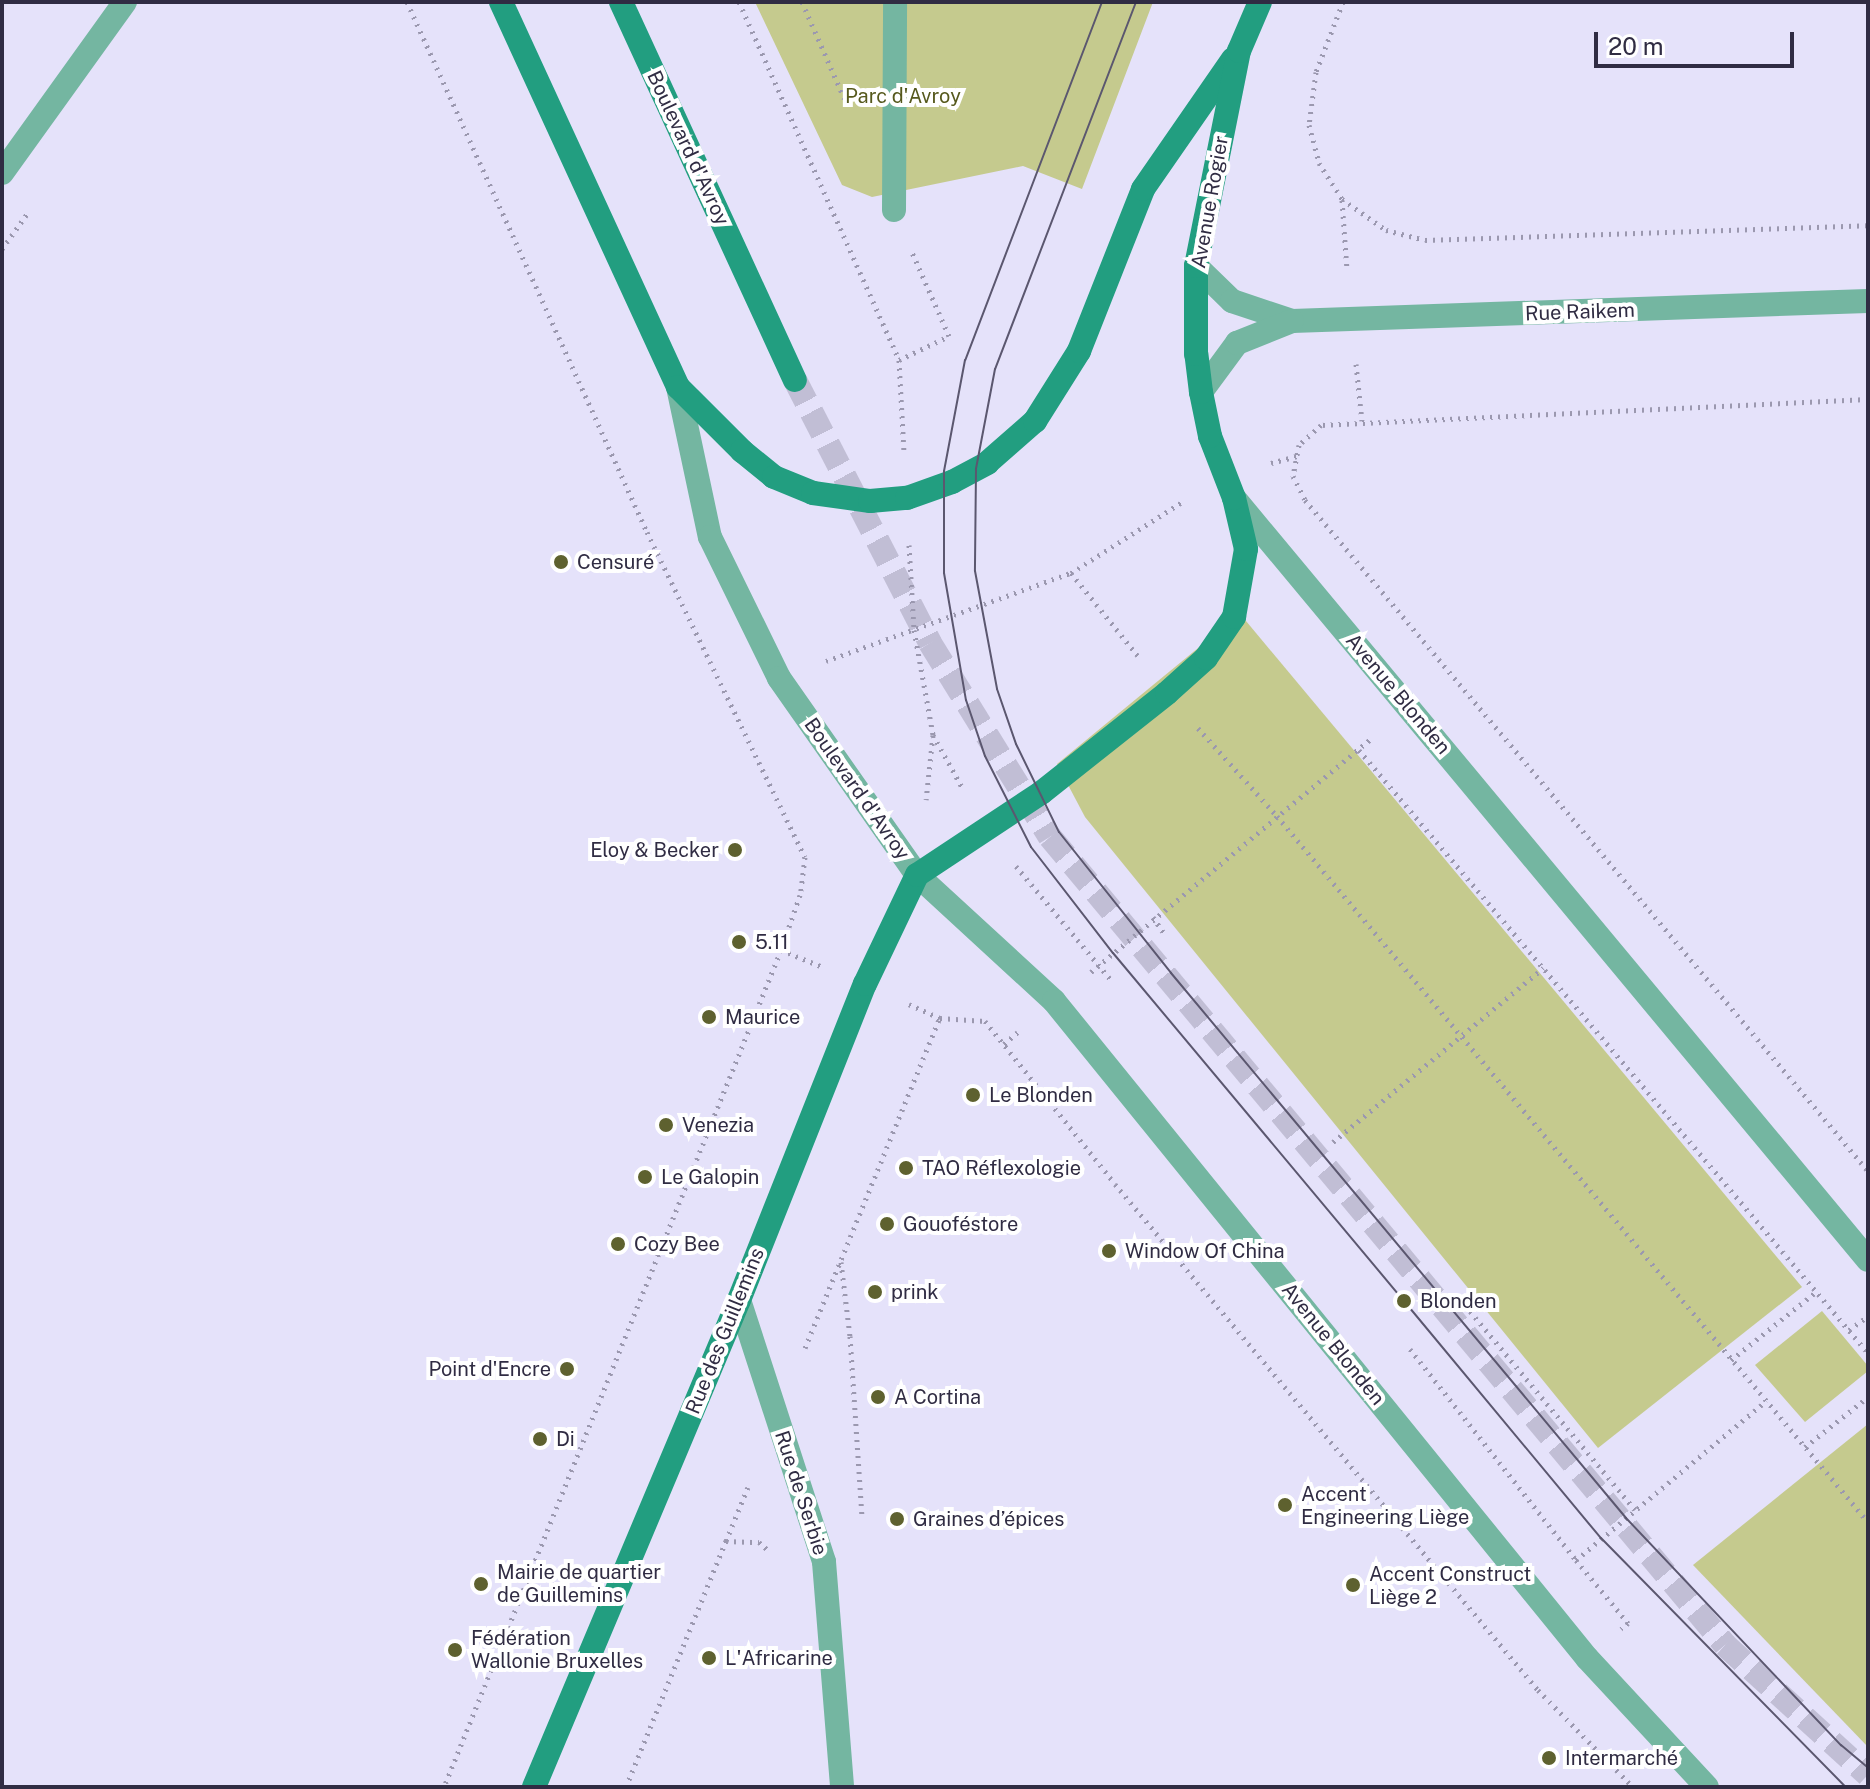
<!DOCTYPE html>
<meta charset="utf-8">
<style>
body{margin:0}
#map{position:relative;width:1870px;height:1789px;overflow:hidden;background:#e5e2fa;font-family:"Public Sans",sans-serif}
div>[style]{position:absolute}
.green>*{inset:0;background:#c5ca8e}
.secondary-tunnel>*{height:24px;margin-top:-12px;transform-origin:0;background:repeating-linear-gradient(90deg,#c1bed5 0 24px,transparent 0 36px)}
.path>*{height:5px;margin-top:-2.5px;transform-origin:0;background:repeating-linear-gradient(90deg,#9b98af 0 2px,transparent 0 8px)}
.street>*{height:24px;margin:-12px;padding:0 12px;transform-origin:12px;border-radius:12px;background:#74b6a1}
.secondary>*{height:24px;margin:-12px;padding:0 12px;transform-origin:12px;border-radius:12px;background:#229e80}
.tram>*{height:2px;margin:-1px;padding:0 1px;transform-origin:1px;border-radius:1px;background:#5b576f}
.dots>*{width:22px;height:22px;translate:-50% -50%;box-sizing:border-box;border:4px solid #fff;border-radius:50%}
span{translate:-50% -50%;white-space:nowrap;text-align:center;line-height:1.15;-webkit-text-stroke:8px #fff;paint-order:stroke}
.park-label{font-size:20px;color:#56591d}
.street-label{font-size:20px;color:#302c43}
.poi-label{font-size:20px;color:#302c43}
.left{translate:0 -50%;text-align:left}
.right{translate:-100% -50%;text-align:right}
.frame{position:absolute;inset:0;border:4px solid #302c43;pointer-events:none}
.scale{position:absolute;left:1594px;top:32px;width:200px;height:36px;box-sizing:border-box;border:4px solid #302c43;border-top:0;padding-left:10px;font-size:24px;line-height:28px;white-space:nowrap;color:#302c43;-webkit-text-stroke:6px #fff;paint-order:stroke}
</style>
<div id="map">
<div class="green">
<div style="clip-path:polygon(755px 2px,1153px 2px,1082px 189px,1023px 166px,872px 197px,842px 185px)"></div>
<div style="clip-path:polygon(1237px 616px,1246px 621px,1802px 1287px,1598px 1448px,1085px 817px,1057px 764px)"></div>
<div style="clip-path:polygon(1822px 1311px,1868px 1366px,1868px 1371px,1805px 1422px,1755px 1365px)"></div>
<div style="clip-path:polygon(1868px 1424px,1868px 1747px,1693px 1565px)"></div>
</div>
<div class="secondary-tunnel">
<div style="left:795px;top:380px;width:296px;rotate:62.8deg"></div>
<div style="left:930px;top:643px;width:228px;rotate:58.3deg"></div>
<div style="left:1050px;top:837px;width:1053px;rotate:50.12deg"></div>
<div style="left:1725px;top:1645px;width:193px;rotate:42.3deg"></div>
</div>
<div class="path">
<div style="left:407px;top:2px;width:582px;rotate:65.64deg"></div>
<div style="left:647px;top:532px;width:361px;rotate:64.1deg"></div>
<div style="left:805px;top:857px;width:38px;rotate:97deg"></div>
<div style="left:800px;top:895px;width:58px;rotate:109.1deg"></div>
<div style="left:781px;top:950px;width:902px;rotate:111.93deg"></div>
<div style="left:739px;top:2px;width:392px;rotate:65.9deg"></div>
<div style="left:899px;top:360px;width:91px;rotate:86.9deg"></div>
<div style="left:802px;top:2px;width:107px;rotate:66.3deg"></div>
<div style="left:1343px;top:2px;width:75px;rotate:111.1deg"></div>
<div style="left:1316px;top:72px;width:53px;rotate:97.5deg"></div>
<div style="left:1309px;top:125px;width:39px;rotate:75deg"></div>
<div style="left:1319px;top:163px;width:43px;rotate:57.4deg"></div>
<div style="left:1342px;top:199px;width:54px;rotate:35.2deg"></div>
<div style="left:1386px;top:230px;width:40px;rotate:14.4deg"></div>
<div style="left:1425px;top:240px;width:443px;rotate:-1.9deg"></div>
<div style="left:1342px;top:200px;width:70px;rotate:85.9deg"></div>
<div style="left:2px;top:249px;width:43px;rotate:-54.5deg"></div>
<div style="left:899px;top:360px;width:55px;rotate:-25.6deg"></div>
<div style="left:949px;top:336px;width:92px;rotate:-113.8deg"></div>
<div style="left:1356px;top:364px;width:57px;rotate:84deg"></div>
<div style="left:1868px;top:399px;width:548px;rotate:177.28deg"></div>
<div style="left:1321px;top:425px;width:30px;rotate:138deg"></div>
<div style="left:1299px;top:445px;width:32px;rotate:101deg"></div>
<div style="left:1293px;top:476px;width:27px;rotate:63deg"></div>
<div style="left:1305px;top:500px;width:876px;rotate:50deg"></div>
<div style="left:1271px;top:463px;width:27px;rotate:-15deg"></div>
<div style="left:909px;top:545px;width:85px;rotate:86.6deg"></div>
<div style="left:914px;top:630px;width:107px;rotate:79.7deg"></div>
<div style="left:933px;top:735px;width:65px;rotate:96.1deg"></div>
<div style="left:1071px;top:573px;width:135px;rotate:-32.6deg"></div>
<div style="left:826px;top:661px;width:260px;rotate:-19.8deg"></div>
<div style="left:1071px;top:573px;width:107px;rotate:51.1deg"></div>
<div style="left:1198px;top:728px;width:118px;rotate:48.1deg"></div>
<div style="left:1277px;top:816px;width:921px;rotate:50.07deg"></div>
<div style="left:933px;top:735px;width:62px;rotate:60.9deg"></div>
<div style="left:1359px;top:750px;width:789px;rotate:49.83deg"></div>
<div style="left:1016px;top:866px;width:147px;rotate:50.2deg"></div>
<div style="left:1153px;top:917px;width:22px;rotate:56deg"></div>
<div style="left:781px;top:950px;width:45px;rotate:22deg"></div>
<div style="left:1091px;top:972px;width:366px;rotate:-39.8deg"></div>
<div style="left:940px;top:1018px;width:45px;rotate:3.8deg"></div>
<div style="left:985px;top:1021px;width:208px;rotate:51.4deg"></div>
<div style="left:1115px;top:1184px;width:660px;rotate:50.11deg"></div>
<div style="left:1538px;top:1690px;width:136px;rotate:45.6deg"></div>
<div style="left:1004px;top:1044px;width:18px;rotate:-41deg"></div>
<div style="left:1333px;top:1142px;width:273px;rotate:-39.6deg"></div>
<div style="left:841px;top:1262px;width:75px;rotate:83.1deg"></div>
<div style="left:850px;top:1336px;width:179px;rotate:86.2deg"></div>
<div style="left:1465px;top:1305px;width:266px;rotate:50.3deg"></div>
<div style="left:1849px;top:1330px;width:24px;rotate:-36deg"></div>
<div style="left:805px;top:1348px;width:357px;rotate:-67.8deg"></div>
<div style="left:940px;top:1018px;width:34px;rotate:-156deg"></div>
<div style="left:1410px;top:1349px;width:268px;rotate:51.8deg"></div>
<div style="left:1576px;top:1560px;width:248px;rotate:-39.9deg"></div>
<div style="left:1731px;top:1360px;width:110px;rotate:-38.7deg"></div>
<div style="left:1805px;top:1447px;width:80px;rotate:-38.4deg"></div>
<div style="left:726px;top:1541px;width:58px;rotate:-67.8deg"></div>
<div style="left:1576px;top:1560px;width:82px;rotate:50.5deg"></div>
<div style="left:1628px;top:1623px;width:9px;rotate:139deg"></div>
<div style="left:626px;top:1787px;width:266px;rotate:-67.9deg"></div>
<div style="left:726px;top:1541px;width:33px;rotate:2deg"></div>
<div style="left:759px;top:1542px;width:12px;rotate:42deg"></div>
</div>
<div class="street">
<div style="left:2px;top:173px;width:211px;rotate:-54.3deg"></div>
<div style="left:894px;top:210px;width:208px;rotate:-89.7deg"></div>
<div style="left:1196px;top:266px;width:50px;rotate:44.2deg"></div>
<div style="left:1232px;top:301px;width:63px;rotate:18.4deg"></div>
<div style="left:1292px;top:321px;width:576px;rotate:-1.99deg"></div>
<div style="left:678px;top:387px;width:153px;rotate:78deg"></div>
<div style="left:710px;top:537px;width:157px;rotate:63.9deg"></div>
<div style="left:779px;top:678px;width:241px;rotate:55deg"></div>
<div style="left:917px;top:875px;width:186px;rotate:42.6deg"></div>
<div style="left:1054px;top:1001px;width:846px;rotate:50.95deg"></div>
<div style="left:1587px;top:1658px;width:176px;rotate:47.1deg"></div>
<div style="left:1201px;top:392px;width:61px;rotate:-53.7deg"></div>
<div style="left:1237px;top:343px;width:59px;rotate:-21.8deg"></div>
<div style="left:1234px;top:498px;width:991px;rotate:50.24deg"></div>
<div style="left:739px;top:1300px;width:275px;rotate:72deg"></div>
<div style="left:824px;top:1562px;width:226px;rotate:85.4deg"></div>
</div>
<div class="secondary">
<div style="left:501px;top:2px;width:424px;rotate:65.3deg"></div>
<div style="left:678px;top:387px;width:91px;rotate:45deg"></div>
<div style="left:742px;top:451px;width:41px;rotate:39.1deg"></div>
<div style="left:774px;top:477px;width:42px;rotate:22.3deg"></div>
<div style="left:813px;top:493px;width:58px;rotate:8deg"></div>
<div style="left:870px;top:501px;width:37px;rotate:-5deg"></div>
<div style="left:907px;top:498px;width:48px;rotate:-19.6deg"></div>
<div style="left:952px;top:482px;width:40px;rotate:-28deg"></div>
<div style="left:987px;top:463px;width:64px;rotate:-41.2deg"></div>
<div style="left:1035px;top:421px;width:83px;rotate:-57.8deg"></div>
<div style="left:1079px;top:351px;width:174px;rotate:-68.4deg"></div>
<div style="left:1143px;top:189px;width:158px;rotate:-55.3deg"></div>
<div style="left:621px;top:2px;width:416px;rotate:65.3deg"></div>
<div style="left:534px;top:1787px;width:528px;rotate:-67.17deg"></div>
<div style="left:739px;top:1300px;width:340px;rotate:-68.3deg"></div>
<div style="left:865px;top:984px;width:121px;rotate:-64.5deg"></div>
<div style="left:917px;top:875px;width:149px;rotate:-33.5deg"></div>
<div style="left:1041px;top:793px;width:161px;rotate:-38.4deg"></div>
<div style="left:1167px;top:693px;width:52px;rotate:-41.9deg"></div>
<div style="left:1206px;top:658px;width:50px;rotate:-55.7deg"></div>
<div style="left:1234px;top:617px;width:69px;rotate:-80deg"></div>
<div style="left:1246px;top:549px;width:52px;rotate:-103.2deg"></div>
<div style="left:1234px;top:498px;width:66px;rotate:-111.2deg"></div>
<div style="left:1210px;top:436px;width:45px;rotate:-101.6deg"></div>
<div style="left:1201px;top:392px;width:38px;rotate:-97deg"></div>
<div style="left:1196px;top:354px;width:88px;rotate:-90deg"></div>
<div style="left:1196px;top:266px;width:219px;rotate:-78.7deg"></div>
<div style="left:1239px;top:51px;width:53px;rotate:-66.8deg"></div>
</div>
<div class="tram">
<div style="left:1102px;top:2px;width:383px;rotate:110.9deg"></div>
<div style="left:965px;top:360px;width:113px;rotate:100.7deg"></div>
<div style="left:944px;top:471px;width:102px;rotate:90deg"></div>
<div style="left:944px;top:573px;width:129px;rotate:80.2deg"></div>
<div style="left:966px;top:700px;width:59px;rotate:71.3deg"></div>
<div style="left:985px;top:756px;width:102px;rotate:63.2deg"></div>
<div style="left:1031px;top:847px;width:134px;rotate:52.3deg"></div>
<div style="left:1113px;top:953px;width:454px;rotate:50.1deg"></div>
<div style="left:1404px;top:1301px;width:308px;rotate:50.3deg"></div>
<div style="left:1601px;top:1538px;width:349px;rotate:45.5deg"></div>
<div style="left:1136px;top:2px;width:393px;rotate:111deg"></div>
<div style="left:995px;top:369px;width:102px;rotate:100.8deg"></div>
<div style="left:976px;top:469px;width:102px;rotate:90.6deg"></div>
<div style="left:975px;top:571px;width:120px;rotate:79.4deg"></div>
<div style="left:997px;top:689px;width:58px;rotate:70.9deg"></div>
<div style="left:1016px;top:744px;width:98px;rotate:64deg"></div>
<div style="left:1059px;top:832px;width:180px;rotate:51.5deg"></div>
<div style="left:1171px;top:973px;width:710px;rotate:50.14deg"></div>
<div style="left:1626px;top:1518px;width:313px;rotate:46.6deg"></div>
<div style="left:1841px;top:1745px;width:35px;rotate:40deg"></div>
</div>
<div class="dots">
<div style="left:561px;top:562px;background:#5e612f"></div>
<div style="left:735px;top:850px;background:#5e612f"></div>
<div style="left:739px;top:942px;background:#5e612f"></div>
<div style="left:709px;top:1017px;background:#5e612f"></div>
<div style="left:973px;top:1095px;background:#5e612f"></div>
<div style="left:666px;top:1125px;background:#5e612f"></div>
<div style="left:906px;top:1168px;background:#5e612f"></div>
<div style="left:645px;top:1177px;background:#5e612f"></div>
<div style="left:887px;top:1224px;background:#5e612f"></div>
<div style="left:618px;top:1244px;background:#5e612f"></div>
<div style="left:1109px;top:1251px;background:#5e612f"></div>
<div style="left:875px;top:1292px;background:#5e612f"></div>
<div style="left:1404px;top:1301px;background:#5e612f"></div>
<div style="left:567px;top:1369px;background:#5e612f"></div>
<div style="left:878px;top:1397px;background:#5e612f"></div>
<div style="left:540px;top:1439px;background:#5e612f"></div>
<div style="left:1285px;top:1505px;background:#5e612f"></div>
<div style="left:897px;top:1519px;background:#5e612f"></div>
<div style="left:481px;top:1584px;background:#5e612f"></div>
<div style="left:1353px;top:1585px;background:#5e612f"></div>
<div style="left:455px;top:1650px;background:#5e612f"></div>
<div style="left:709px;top:1658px;background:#5e612f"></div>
<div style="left:1549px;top:1758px;background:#5e612f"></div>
</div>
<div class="park-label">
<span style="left:903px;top:96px">Parc d'Avroy</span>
</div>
<div class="street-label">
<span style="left:688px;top:148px;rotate:65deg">Boulevard d'Avroy</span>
<span style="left:1210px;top:202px;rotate:-80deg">Avenue Rogier</span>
<span style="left:1580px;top:312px;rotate:-2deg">Rue Raikem</span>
<span style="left:1398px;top:694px;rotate:50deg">Avenue Blonden</span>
<span style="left:857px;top:789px;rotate:55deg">Boulevard d'Avroy</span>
<span style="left:725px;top:1331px;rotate:-68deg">Rue des Guillemins</span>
<span style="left:1333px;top:1344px;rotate:51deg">Avenue Blonden</span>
<span style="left:801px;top:1493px;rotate:72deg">Rue de Serbie</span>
</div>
<div class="poi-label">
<span class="left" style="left:577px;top:562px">Censuré</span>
<span class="right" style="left:719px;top:850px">Eloy &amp; Becker</span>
<span class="left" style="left:755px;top:942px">5.11</span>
<span class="left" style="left:725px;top:1017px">Maurice</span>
<span class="left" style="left:989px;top:1095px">Le Blonden</span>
<span class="left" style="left:682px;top:1125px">Venezia</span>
<span class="left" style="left:922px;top:1168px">TAO Réflexologie</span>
<span class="left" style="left:661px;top:1177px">Le Galopin</span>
<span class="left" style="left:903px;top:1224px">Gouoféstore</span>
<span class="left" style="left:634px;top:1244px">Cozy Bee</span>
<span class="left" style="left:1125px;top:1251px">Window Of China</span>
<span class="left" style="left:891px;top:1292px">prink</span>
<span class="left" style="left:1420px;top:1301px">Blonden</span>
<span class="right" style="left:551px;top:1369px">Point d'Encre</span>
<span class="left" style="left:894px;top:1397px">A Cortina</span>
<span class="left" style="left:556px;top:1439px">Di</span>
<span class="left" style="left:1301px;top:1506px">Accent<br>Engineering Liège</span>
<span class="left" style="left:913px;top:1519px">Graines d’épices</span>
<span class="left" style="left:497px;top:1584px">Mairie de quartier<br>de Guillemins</span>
<span class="left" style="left:1369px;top:1586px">Accent Construct<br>Liège 2</span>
<span class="left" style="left:471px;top:1650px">Fédération<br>Wallonie Bruxelles</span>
<span class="left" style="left:725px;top:1658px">L'Africarine</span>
<span class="left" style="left:1565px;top:1758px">Intermarché</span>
</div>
<div class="frame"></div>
<div class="scale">20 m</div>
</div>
